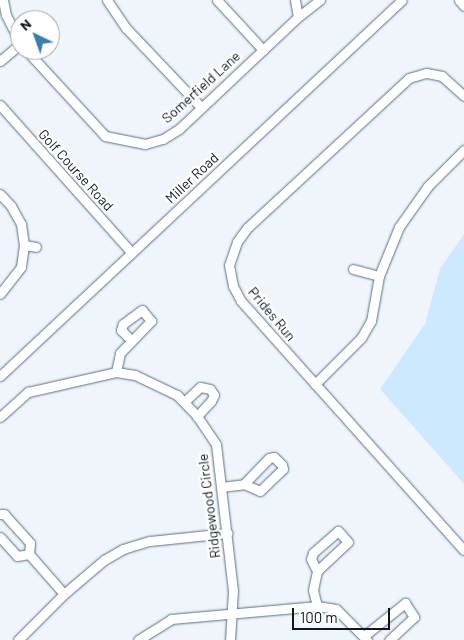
<!DOCTYPE html>
<style>
body{margin:0}
#map{position:relative;width:464px;height:640px;overflow:hidden;background:#eff5fa;font-family:Barlow,sans-serif}
div>[style]{position:absolute}
.green>*{inset:0;background:#cde9fe}
.roads{filter:drop-shadow(0 0 1px #547186) drop-shadow(0 0 1px #547186)}
.minor>*{height:9px;margin:-4.5px;padding:0 4.5px;transform-origin:4.5px;border-radius:4.5px;background:#fff}
span{translate:-50% -50%;white-space:nowrap;text-align:center;line-height:1.15;-webkit-text-stroke:5px #fff;paint-order:stroke}
.street-label{font-size:14px;color:#0c1821}
.north{position:absolute;left:10px;top:10px;width:50px;height:50px;box-sizing:border-box;background:#fff;border:1px solid #9ea3a6;border-radius:50%;rotate:318deg;font-size:14px;font-weight:700;line-height:20px;text-align:center;color:#0c1821}
.north::after{content:'';display:block;margin:auto;width:18px;height:22px;background:#3381b3;clip-path:polygon(50% 0,100% 100%,50% 72%,0 100%)}
.scale{position:absolute;left:292px;top:608px;width:98px;height:22px;box-sizing:border-box;border:2px solid #0c1821;border-top:0;padding-left:6px;font-size:15px;line-height:18px;white-space:nowrap;color:#0c1821;-webkit-text-stroke:4px #fff;paint-order:stroke}
</style>
<div id="map">
<div class="green">
<div style="clip-path:polygon(464px 234px,464px 484px,380px 389px,425px 324px,440px 269px)"></div>
</div>
<div class="roads">
<div class="minor">
<div style="left:3px;top:0;width:15px;rotate:79deg"></div>
<div style="left:6px;top:15px;width:31px;rotate:63deg"></div>
<div style="left:107px;top:0;width:34px;rotate:56deg"></div>
<div style="left:126px;top:28px;width:109px;rotate:46.5deg"></div>
<div style="left:217px;top:0;width:68px;rotate:47.4deg"></div>
<div style="left:295px;top:0;width:17px;rotate:80deg"></div>
<div style="left:459px;top:0;width:8px;rotate:50deg"></div>
<div style="left:26px;top:50px;width:117px;rotate:47.4deg"></div>
<div style="left:105px;top:136px;width:41px;rotate:11.3deg"></div>
<div style="left:145px;top:144px;width:19px;rotate:-16deg"></div>
<div style="left:163px;top:139px;width:19px;rotate:-32deg"></div>
<div style="left:179px;top:129px;width:163px;rotate:-43.3deg"></div>
<div style="left:298px;top:17px;width:28px;rotate:-38deg"></div>
<div style="left:0;top:61px;width:26px;rotate:-40deg"></div>
<div style="left:464px;top:96px;width:30px;rotate:-138deg"></div>
<div style="left:442px;top:76px;width:16px;rotate:-169deg"></div>
<div style="left:426px;top:73px;width:18px;rotate:164deg"></div>
<div style="left:409px;top:78px;width:221px;rotate:137.2deg"></div>
<div style="left:247px;top:228px;width:17px;rotate:126deg"></div>
<div style="left:237px;top:242px;width:24px;rotate:109deg"></div>
<div style="left:229px;top:265px;width:21px;rotate:79deg"></div>
<div style="left:233px;top:286px;width:17px;rotate:62deg"></div>
<div style="left:241px;top:301px;width:334px;rotate:48.2deg"></div>
<div style="left:0;top:105px;width:198px;rotate:48.3deg"></div>
<div style="left:0;top:194px;width:16px;rotate:47deg"></div>
<div style="left:11px;top:206px;width:21px;rotate:61deg"></div>
<div style="left:21px;top:224px;width:21px;rotate:82deg"></div>
<div style="left:24px;top:245px;width:22px;rotate:98deg"></div>
<div style="left:21px;top:267px;width:34px;rotate:128deg"></div>
<div style="left:24px;top:245px;width:12px;rotate:9deg"></div>
<div style="left:353px;top:269px;width:27px;rotate:15deg"></div>
<div style="left:116px;top:372px;width:19px;rotate:-78deg"></div>
<div style="left:120px;top:353px;width:45px;rotate:-45.9deg"></div>
<div style="left:151px;top:321px;width:14px;rotate:-129deg"></div>
<div style="left:142px;top:310px;width:24px;rotate:144deg"></div>
<div style="left:123px;top:324px;width:6px;rotate:108deg"></div>
<div style="left:121px;top:330px;width:14px;rotate:45deg"></div>
<div style="left:0;top:376px;width:550px;rotate:-43.09deg"></div>
<div style="left:315px;top:384px;width:65px;rotate:-45deg"></div>
<div style="left:361px;top:338px;width:20px;rotate:-60deg"></div>
<div style="left:371px;top:321px;width:46px;rotate:-79.9deg"></div>
<div style="left:379px;top:276px;width:53px;rotate:-67.8deg"></div>
<div style="left:399px;top:227px;width:50px;rotate:-54.7deg"></div>
<div style="left:428px;top:186px;width:51px;rotate:-45deg"></div>
<div style="left:184px;top:402px;width:22px;rotate:-43deg"></div>
<div style="left:200px;top:387px;width:10px;rotate:11deg"></div>
<div style="left:210px;top:389px;width:7px;rotate:56deg"></div>
<div style="left:214px;top:395px;width:7px;rotate:117deg"></div>
<div style="left:211px;top:401px;width:21px;rotate:133deg"></div>
<div style="left:0;top:417px;width:38px;rotate:-42deg"></div>
<div style="left:28px;top:392px;width:90px;rotate:-12.8deg"></div>
<div style="left:116px;top:372px;width:19px;rotate:9deg"></div>
<div style="left:135px;top:375px;width:47px;rotate:25.5deg"></div>
<div style="left:177px;top:395px;width:29px;rotate:46deg"></div>
<div style="left:197px;top:416px;width:34px;rotate:56deg"></div>
<div style="left:216px;top:444px;width:147px;rotate:83.4deg"></div>
<div style="left:233px;top:590px;width:50px;rotate:93.4deg"></div>
<div style="left:221px;top:487px;width:23px;rotate:-7deg"></div>
<div style="left:244px;top:484px;width:17px;rotate:24deg"></div>
<div style="left:260px;top:491px;width:32px;rotate:-44deg"></div>
<div style="left:283px;top:469px;width:4px;rotate:-104deg"></div>
<div style="left:282px;top:465px;width:11px;rotate:-135deg"></div>
<div style="left:274px;top:457px;width:5px;rotate:169deg"></div>
<div style="left:269px;top:458px;width:36px;rotate:134deg"></div>
<div style="left:0;top:514px;width:4px"></div>
<div style="left:4px;top:514px;width:39px;rotate:48deg"></div>
<div style="left:30px;top:543px;width:11px;rotate:95deg"></div>
<div style="left:0;top:537px;width:25px;rotate:48deg"></div>
<div style="left:17px;top:556px;width:12px;rotate:-9deg"></div>
<div style="left:29px;top:554px;width:53px;rotate:48.8deg"></div>
<div style="left:317px;top:606px;width:16px;rotate:-104deg"></div>
<div style="left:313px;top:590px;width:19px;rotate:-78deg"></div>
<div style="left:317px;top:571px;width:42px;rotate:-43.1deg"></div>
<div style="left:348px;top:542px;width:15px;rotate:-132deg"></div>
<div style="left:338px;top:531px;width:33px;rotate:139deg"></div>
<div style="left:313px;top:553px;width:6px;rotate:108deg"></div>
<div style="left:311px;top:559px;width:13px;rotate:63deg"></div>
<div style="left:364px;top:636px;width:53px;rotate:-38.8deg"></div>
<div style="left:405px;top:603px;width:17px;rotate:57deg"></div>
<div style="left:414px;top:617px;width:34px;rotate:137deg"></div>
<div style="left:18px;top:640px;width:65px;rotate:-45deg"></div>
<div style="left:64px;top:594px;width:52px;rotate:-40.4deg"></div>
<div style="left:104px;top:560px;width:22px;rotate:-30deg"></div>
<div style="left:123px;top:549px;width:28px;rotate:-17deg"></div>
<div style="left:150px;top:541px;width:78px;rotate:-5.9deg"></div>
<div style="left:138px;top:640px;width:39px;rotate:-32deg"></div>
<div style="left:171px;top:619px;width:147px;rotate:-5.1deg"></div>
<div style="left:317px;top:606px;width:19px;rotate:9deg"></div>
<div style="left:336px;top:609px;width:44px;rotate:45deg"></div>
</div>
</div>
<div class="street-label">
<span style="left:201px;top:87px;rotate:-42deg">Somerfield Lane</span>
<span style="left:76px;top:170px;rotate:48deg">Golf Course Road</span>
<span style="left:192px;top:178px;rotate:-43deg">Miller Road</span>
<span style="left:272px;top:314px;rotate:50deg">Prides Run</span>
<span style="left:209px;top:506px;rotate:-97deg">Ridgewood Circle</span>
</div>
<div class="north">N</div>
<div class="scale">100 m</div>
</div>
